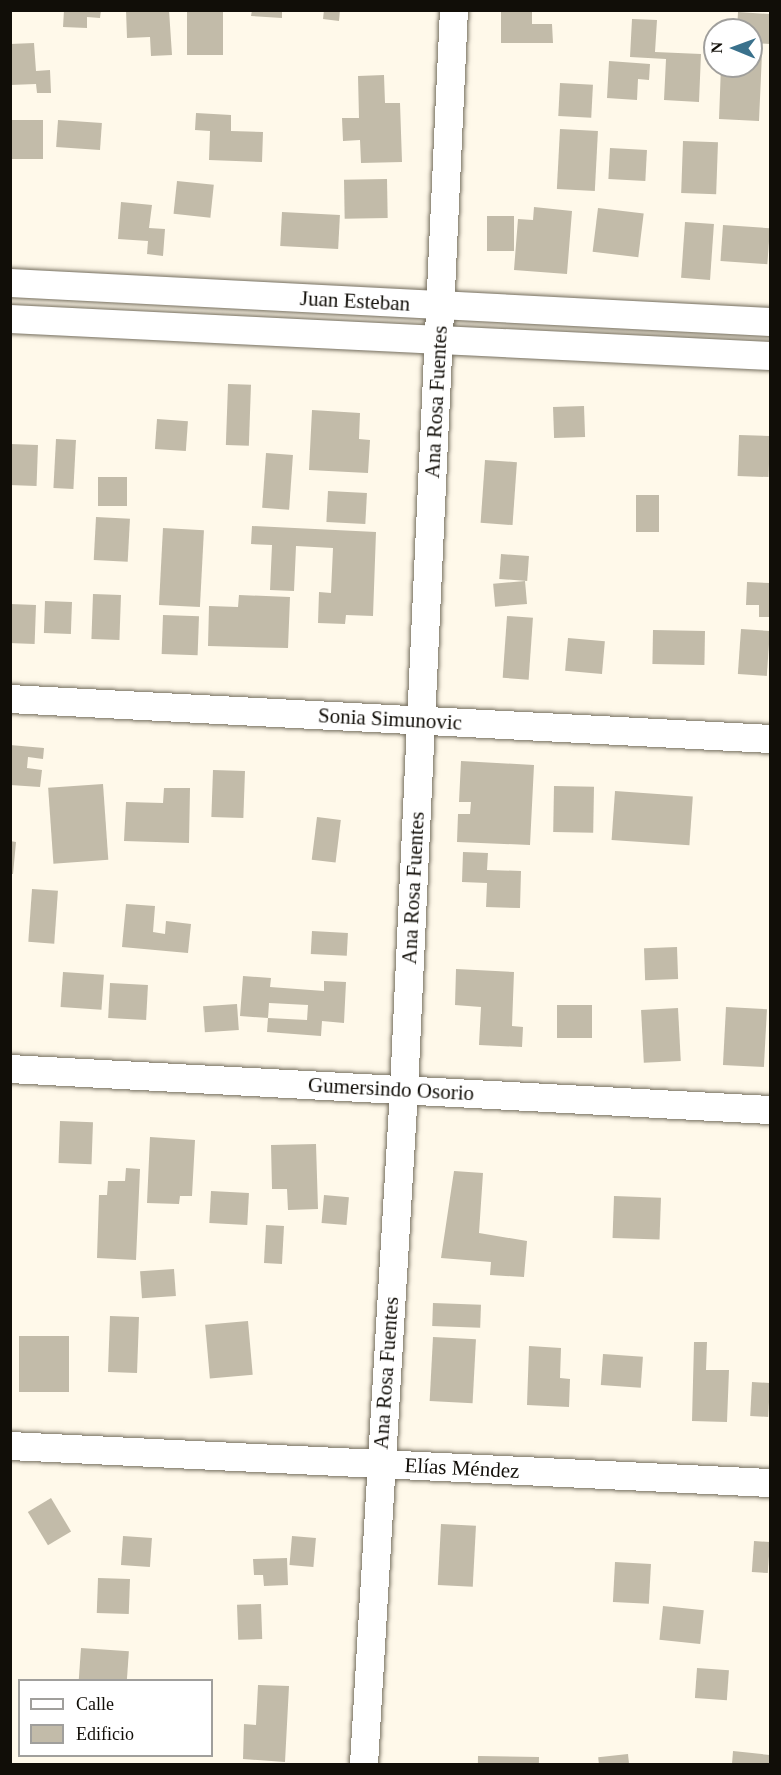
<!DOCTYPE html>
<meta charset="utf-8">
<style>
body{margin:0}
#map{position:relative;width:781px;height:1775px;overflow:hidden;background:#fff9ea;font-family:Georgia,serif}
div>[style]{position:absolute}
.building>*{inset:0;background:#c2bba9;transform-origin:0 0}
.roads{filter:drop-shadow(0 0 2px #756e5e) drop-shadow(0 0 2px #756e5e)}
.minor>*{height:28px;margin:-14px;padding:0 14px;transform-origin:14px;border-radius:14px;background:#fff}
span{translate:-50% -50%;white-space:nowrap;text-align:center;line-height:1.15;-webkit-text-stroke:6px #fff;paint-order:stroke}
.street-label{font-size:21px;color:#110e08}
.frame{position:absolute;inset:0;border:12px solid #110e08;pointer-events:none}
.legend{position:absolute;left:18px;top:1679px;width:195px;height:78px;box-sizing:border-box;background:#fff;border:2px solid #a09f9c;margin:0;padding:8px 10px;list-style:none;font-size:18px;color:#110e08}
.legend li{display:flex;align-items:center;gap:12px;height:30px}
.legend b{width:30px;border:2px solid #a09f9c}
.north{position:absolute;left:703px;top:18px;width:60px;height:60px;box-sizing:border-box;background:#fff;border:2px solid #a09f9c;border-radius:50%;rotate:271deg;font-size:16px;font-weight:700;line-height:24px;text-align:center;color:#110e08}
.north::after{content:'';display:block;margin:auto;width:21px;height:27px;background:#3a718c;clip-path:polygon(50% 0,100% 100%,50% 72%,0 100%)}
</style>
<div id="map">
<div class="building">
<div style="clip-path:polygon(64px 10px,101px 10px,100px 18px,87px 17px,87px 28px,63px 27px)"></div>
<div style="clip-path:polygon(126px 10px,169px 10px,172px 55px,151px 56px,150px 37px,127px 38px)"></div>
<div style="left:187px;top:10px;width:36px;height:45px"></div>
<div style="clip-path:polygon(252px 10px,282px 10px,282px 18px,251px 16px)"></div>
<div style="clip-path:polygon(324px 10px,340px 10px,339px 21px,323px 19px)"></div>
<div style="clip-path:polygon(501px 10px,532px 10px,532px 24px,552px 24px,553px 43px,501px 43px)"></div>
<div style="clip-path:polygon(738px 12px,770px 14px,770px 44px,751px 43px,751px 30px,737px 30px)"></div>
<div style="clip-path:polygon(632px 19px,657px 20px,655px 52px,701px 54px,699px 102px,664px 100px,666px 59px,630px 57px)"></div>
<div style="clip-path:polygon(34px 43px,36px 71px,50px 70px,51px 93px,37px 93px,36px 84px,10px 85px,10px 44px)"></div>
<div style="clip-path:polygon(751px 52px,762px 53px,759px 121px,719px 119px,721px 66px,751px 66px)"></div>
<div style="clip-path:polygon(609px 61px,650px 64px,649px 80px,638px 79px,637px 100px,607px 98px)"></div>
<div style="clip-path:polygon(384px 75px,385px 103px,400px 103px,402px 162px,361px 163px,360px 140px,343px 141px,342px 118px,359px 118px,358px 76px)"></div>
<div style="left:560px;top:83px;width:33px;height:33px;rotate:3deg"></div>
<div style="clip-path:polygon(196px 113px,231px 115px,231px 131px,263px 132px,262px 162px,209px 160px,210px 131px,195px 130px)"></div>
<div style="left:10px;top:120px;width:33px;height:39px"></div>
<div style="left:58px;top:120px;width:44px;height:27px;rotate:4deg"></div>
<div style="left:560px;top:129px;width:38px;height:60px;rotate:3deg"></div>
<div style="left:683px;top:141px;width:35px;height:52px;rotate:2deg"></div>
<div style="left:610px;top:148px;width:37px;height:31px;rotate:3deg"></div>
<div style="left:387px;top:179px;width:39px;height:43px;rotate:89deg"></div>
<div style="left:177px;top:181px;width:37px;height:33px;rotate:6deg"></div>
<div style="clip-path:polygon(121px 202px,152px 205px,149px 228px,165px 229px,163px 256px,147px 254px,148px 241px,118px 239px)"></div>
<div style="clip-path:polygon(534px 207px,572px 211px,567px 274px,514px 270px,518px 219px,533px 220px)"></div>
<div style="left:598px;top:208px;width:46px;height:44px;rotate:7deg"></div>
<div style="left:282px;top:212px;width:58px;height:34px;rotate:3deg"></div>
<div style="left:487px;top:216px;width:27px;height:35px"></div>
<div style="left:685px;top:222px;width:29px;height:56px;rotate:4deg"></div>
<div style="left:723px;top:225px;width:47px;height:36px;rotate:4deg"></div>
<div style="left:228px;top:384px;width:23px;height:61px;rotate:2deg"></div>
<div style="left:584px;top:406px;width:31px;height:31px;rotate:88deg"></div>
<div style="clip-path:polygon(312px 410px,360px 413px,359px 439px,370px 440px,368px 473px,309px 470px)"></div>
<div style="left:157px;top:419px;width:31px;height:30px;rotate:4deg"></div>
<div style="left:739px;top:435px;width:31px;height:41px;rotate:2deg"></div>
<div style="left:56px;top:439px;width:20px;height:49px;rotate:3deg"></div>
<div style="left:10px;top:444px;width:28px;height:41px;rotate:2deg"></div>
<div style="left:266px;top:453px;width:27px;height:55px;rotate:4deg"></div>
<div style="left:485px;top:460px;width:32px;height:63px;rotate:4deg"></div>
<div style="left:98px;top:477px;width:29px;height:29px"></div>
<div style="left:328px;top:491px;width:39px;height:31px;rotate:3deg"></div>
<div style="left:636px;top:495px;width:23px;height:37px"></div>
<div style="left:96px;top:517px;width:34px;height:43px;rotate:3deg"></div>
<div style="clip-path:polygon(252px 526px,376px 532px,373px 616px,346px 615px,345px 624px,318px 623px,319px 592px,331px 593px,333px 548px,296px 546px,294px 591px,270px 590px,272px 545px,251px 544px)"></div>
<div style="left:163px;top:528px;width:41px;height:77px;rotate:3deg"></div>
<div style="left:501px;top:554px;width:28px;height:25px;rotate:4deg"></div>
<div style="left:525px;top:581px;width:23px;height:32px;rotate:85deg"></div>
<div style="clip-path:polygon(747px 582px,770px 583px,770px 617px,759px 617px,759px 605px,746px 605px)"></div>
<div style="left:93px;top:594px;width:28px;height:45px;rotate:2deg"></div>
<div style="clip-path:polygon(239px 595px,290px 597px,288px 648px,208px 646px,209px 606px,238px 607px)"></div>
<div style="left:45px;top:601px;width:27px;height:32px;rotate:2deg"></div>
<div style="left:10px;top:604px;width:26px;height:39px;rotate:2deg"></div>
<div style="left:163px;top:615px;width:36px;height:39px;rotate:2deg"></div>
<div style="left:507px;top:616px;width:26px;height:62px;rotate:4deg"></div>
<div style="left:741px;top:629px;width:29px;height:45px;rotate:4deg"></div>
<div style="left:653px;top:630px;width:52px;height:34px;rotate:1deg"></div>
<div style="left:568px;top:638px;width:37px;height:33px;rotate:5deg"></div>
<div style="clip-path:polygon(10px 745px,44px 748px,43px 759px,28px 757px,27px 768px,42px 770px,40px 787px,10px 785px)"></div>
<div style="clip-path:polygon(461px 761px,534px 765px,530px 845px,457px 842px,458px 814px,470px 814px,471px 802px,459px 802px)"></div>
<div style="left:213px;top:770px;width:32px;height:47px;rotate:2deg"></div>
<div style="left:103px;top:784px;width:76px;height:55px;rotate:86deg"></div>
<div style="left:554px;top:786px;width:40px;height:46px;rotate:1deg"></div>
<div style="clip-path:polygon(164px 788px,190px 788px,189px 843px,124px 841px,126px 802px,163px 803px)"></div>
<div style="left:615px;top:791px;width:78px;height:49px;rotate:4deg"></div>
<div style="left:317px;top:817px;width:24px;height:43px;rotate:7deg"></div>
<div style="clip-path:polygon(10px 841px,16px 842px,13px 874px,10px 874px)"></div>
<div style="clip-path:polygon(463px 852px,488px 853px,487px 870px,521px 871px,520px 908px,486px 907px,487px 883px,462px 882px)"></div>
<div style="left:32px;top:889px;width:26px;height:53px;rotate:4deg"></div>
<div style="clip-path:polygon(126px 904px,155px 906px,153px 932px,165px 934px,166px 921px,191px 924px,188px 953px,122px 947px)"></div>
<div style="left:312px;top:931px;width:36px;height:23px;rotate:3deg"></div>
<div style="left:677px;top:947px;width:32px;height:33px;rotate:88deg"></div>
<div style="clip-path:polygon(456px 969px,514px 972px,512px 1026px,523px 1027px,522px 1047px,479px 1045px,481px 1007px,455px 1005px)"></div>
<div style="left:63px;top:972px;width:41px;height:35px;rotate:4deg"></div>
<div style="clip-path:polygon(243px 976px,271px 978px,270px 987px,324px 991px,324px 981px,346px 982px,344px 1023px,322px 1021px,321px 1036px,267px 1032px,268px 1018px,307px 1020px,308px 1005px,269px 1003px,268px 1018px,240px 1016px)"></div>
<div style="left:110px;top:983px;width:38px;height:35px;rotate:3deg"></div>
<div style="left:237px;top:1004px;width:26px;height:34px;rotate:86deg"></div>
<div style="left:592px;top:1005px;width:33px;height:35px;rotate:90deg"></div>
<div style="left:726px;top:1007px;width:41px;height:58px;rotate:3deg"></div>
<div style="left:678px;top:1008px;width:53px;height:37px;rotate:87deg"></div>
<div style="left:60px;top:1121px;width:33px;height:42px;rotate:2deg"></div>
<div style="clip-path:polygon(150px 1137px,195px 1140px,192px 1196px,180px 1196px,179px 1204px,147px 1203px)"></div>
<div style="clip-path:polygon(316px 1144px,318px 1209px,288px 1210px,287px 1189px,272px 1189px,271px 1145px)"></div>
<div style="clip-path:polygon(126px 1168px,140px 1169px,136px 1260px,97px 1258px,99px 1195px,107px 1195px,108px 1181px,125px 1181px)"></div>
<div style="clip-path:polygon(454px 1171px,483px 1173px,479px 1233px,527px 1241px,524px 1277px,490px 1275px,491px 1262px,441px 1258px)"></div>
<div style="left:211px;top:1191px;width:38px;height:32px;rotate:3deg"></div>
<div style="left:324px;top:1195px;width:25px;height:28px;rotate:5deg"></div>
<div style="left:614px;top:1196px;width:47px;height:42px;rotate:2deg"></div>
<div style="left:266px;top:1225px;width:18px;height:38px;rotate:3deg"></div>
<div style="left:174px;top:1269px;width:27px;height:34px;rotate:86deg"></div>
<div style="left:433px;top:1303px;width:48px;height:23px;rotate:2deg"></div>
<div style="left:110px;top:1316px;width:29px;height:56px;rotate:2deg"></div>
<div style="left:248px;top:1321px;width:54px;height:43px;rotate:85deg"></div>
<div style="left:19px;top:1336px;width:50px;height:56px"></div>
<div style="left:433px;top:1337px;width:43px;height:64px;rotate:3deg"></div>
<div style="clip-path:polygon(694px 1342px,707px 1342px,706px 1370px,729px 1370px,727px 1422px,692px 1421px)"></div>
<div style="clip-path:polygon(529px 1346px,561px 1348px,560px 1378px,570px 1379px,569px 1407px,527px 1405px)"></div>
<div style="left:603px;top:1354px;width:40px;height:31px;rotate:4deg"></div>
<div style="left:752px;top:1382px;width:18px;height:34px;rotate:3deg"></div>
<div style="left:51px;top:1498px;width:39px;height:27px;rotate:59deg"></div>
<div style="left:441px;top:1524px;width:35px;height:61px;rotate:3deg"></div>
<div style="left:123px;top:1536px;width:29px;height:29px;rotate:4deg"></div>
<div style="left:292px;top:1536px;width:24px;height:29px;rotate:5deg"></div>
<div style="left:754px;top:1541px;width:16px;height:31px;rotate:4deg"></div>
<div style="clip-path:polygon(287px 1558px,288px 1585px,264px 1586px,263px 1575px,254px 1575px,253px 1559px)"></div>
<div style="left:615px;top:1562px;width:36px;height:40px;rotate:3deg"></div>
<div style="left:98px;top:1578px;width:32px;height:35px;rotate:2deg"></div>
<div style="left:261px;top:1604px;width:35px;height:24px;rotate:88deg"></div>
<div style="left:663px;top:1606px;width:41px;height:34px;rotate:6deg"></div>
<div style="left:81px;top:1648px;width:48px;height:32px;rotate:4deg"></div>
<div style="left:697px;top:1668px;width:32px;height:30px;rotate:4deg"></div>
<div style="clip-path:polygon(258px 1685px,289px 1686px,285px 1762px,243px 1759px,244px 1724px,256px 1725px)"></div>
<div style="clip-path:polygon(733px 1751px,770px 1755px,770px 1764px,732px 1764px)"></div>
<div style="left:628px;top:1754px;width:10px;height:30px;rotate:84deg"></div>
<div style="left:478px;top:1756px;width:61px;height:8px;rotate:1deg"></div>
</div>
<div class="roads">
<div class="minor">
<div style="left:10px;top:283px;width:761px;rotate:2.94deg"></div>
<div style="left:10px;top:319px;width:761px;rotate:2.79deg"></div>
<div style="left:10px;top:699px;width:761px;rotate:3.01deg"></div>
<div style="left:10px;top:1069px;width:761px;rotate:3.09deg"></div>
<div style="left:10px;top:1446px;width:761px;rotate:2.79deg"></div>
<div style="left:364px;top:1764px;width:675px;rotate:-86.6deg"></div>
<div style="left:404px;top:1090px;width:1081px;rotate:-87.35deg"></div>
</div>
</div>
<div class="street-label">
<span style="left:355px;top:301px;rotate:3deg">Juan Esteban</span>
<span style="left:436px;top:402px;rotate:-87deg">Ana Rosa Fuentes</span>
<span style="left:390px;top:719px;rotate:3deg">Sonia Simunovic</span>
<span style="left:413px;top:888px;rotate:-87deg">Ana Rosa Fuentes</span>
<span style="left:391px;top:1089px;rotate:3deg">Gumersindo Osorio</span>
<span style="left:386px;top:1373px;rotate:-86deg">Ana Rosa Fuentes</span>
<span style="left:462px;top:1468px;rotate:3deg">Elías Méndez</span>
</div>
<div class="frame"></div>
<ul class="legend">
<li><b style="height:8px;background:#fff"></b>Calle</li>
<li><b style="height:16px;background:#c2bba9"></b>Edificio</li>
</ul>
<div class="north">N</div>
</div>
